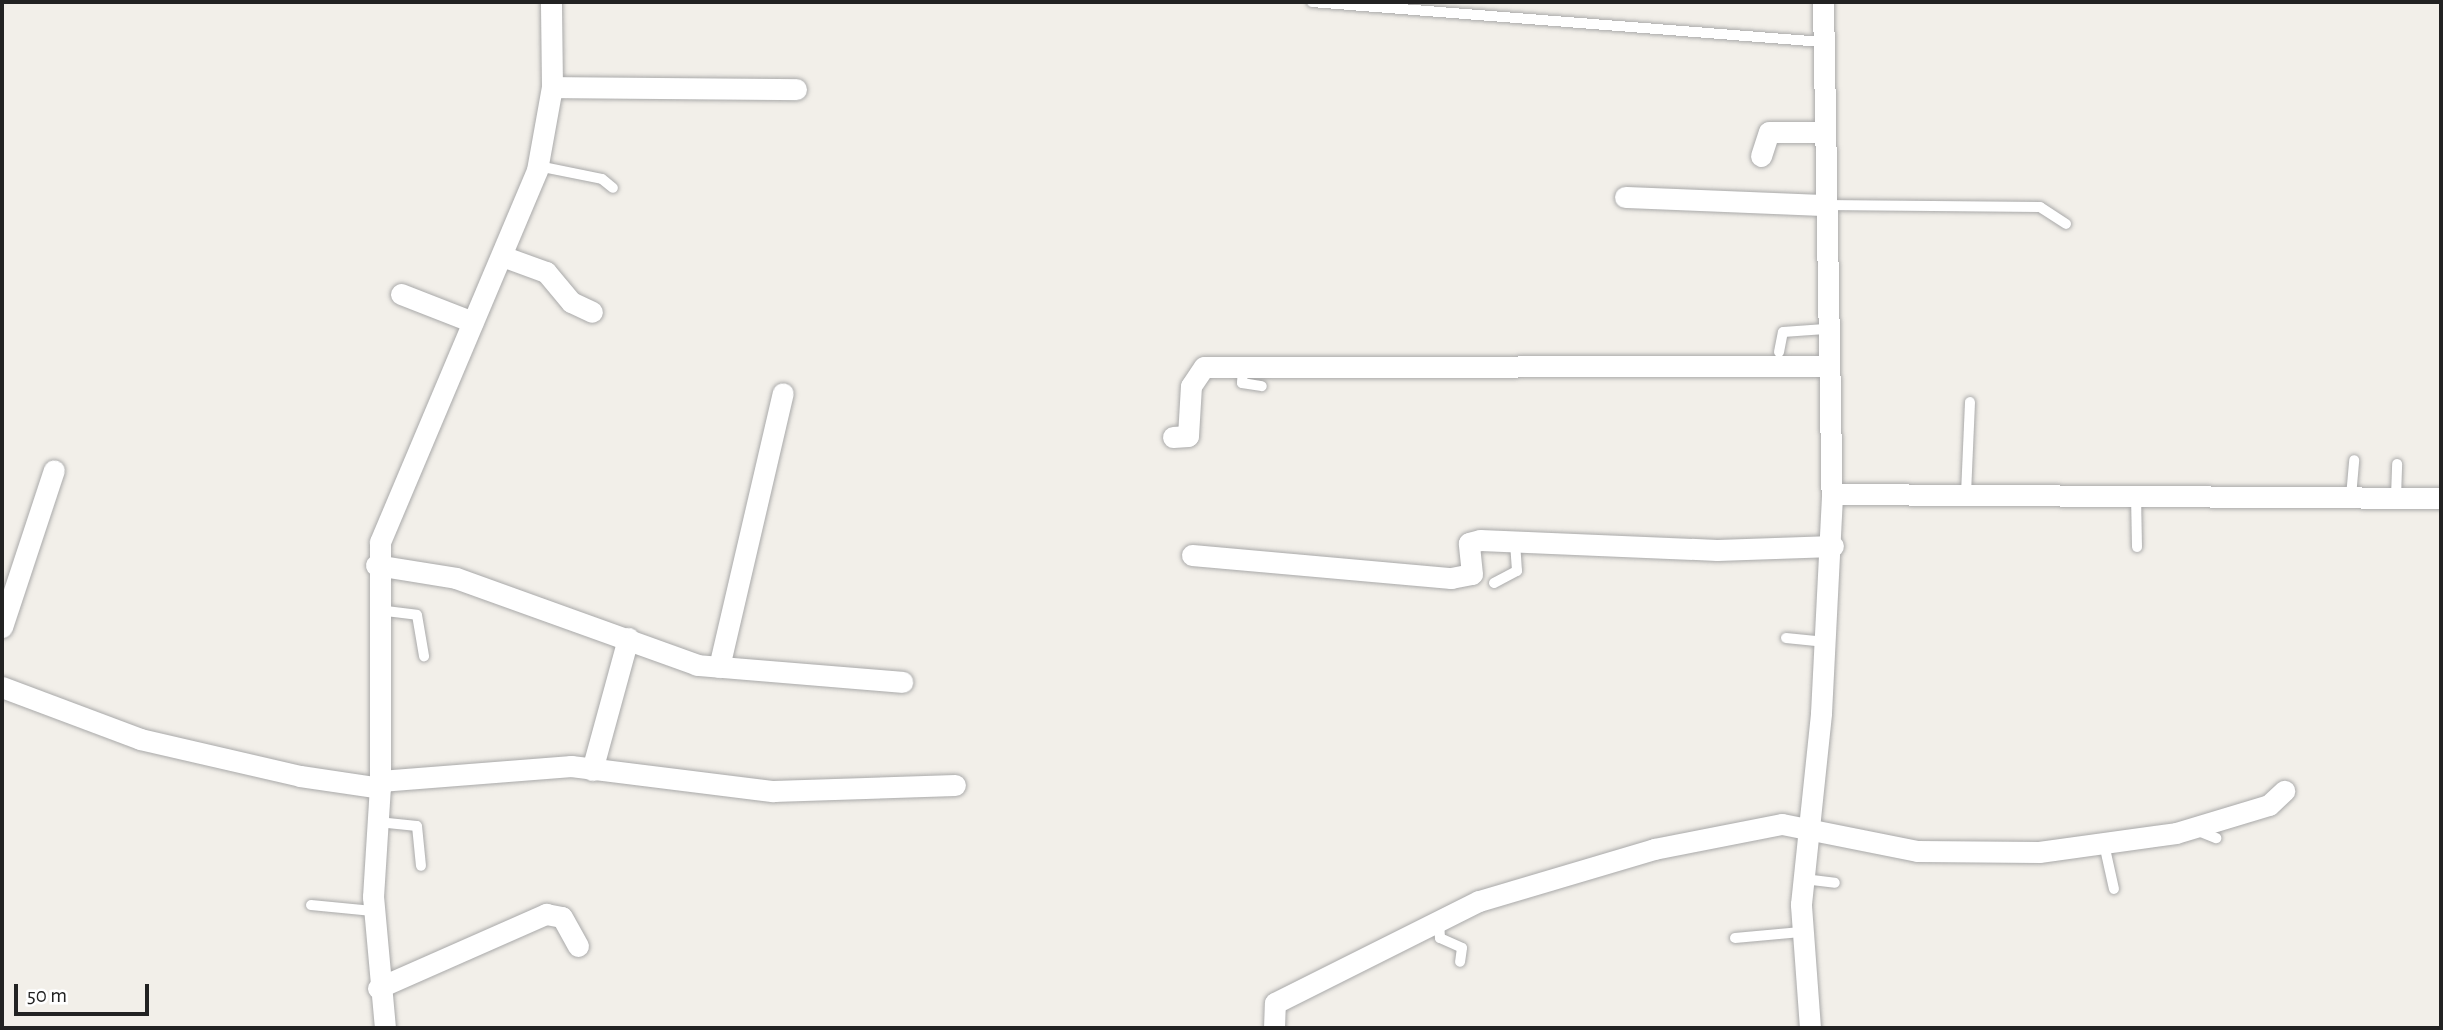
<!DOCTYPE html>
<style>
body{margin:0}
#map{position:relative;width:2443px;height:1030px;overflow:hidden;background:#f2efe9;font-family:"Alegreya Sans",sans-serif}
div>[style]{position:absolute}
.roads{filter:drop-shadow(0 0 2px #a9a9a9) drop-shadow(0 0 2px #a9a9a9)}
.lane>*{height:10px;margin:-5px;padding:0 5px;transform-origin:5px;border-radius:5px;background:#fff}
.street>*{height:21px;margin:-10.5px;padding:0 10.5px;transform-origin:10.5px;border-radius:10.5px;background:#fff}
span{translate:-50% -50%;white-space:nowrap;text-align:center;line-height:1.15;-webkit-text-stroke:7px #fff;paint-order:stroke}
.frame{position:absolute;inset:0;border:4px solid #222;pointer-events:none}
.scale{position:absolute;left:14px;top:984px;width:135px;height:32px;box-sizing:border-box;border:4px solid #222;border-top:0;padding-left:9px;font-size:21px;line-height:24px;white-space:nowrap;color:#222;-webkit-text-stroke:5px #fff;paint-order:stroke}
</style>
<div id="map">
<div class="roads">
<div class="lane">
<div style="left:1312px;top:2px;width:513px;rotate:4.48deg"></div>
<div style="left:538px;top:166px;width:65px;rotate:11.5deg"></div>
<div style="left:602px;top:179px;width:14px;rotate:39deg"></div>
<div style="left:1825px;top:205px;width:215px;rotate:0.5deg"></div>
<div style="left:2040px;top:207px;width:31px;rotate:33deg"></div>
<div style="left:1779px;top:352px;width:20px;rotate:-79deg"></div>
<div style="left:1783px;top:332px;width:42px;rotate:-4.1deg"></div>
<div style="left:1243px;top:365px;width:18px;rotate:93deg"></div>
<div style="left:1242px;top:383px;width:20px;rotate:9deg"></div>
<div style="left:1966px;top:494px;width:92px;rotate:-87.5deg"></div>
<div style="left:2136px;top:495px;width:52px;rotate:88.9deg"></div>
<div style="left:2351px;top:497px;width:37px;rotate:-85deg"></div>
<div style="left:2396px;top:497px;width:33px;rotate:-88deg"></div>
<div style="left:1494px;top:583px;width:26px;rotate:-28deg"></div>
<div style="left:1517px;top:571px;width:30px;rotate:-94deg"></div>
<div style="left:378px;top:610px;width:39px;rotate:7deg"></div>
<div style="left:417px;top:615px;width:42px;rotate:80.3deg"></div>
<div style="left:1786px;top:638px;width:40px;rotate:5.7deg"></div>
<div style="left:378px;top:822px;width:39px;rotate:6deg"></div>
<div style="left:417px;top:826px;width:40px;rotate:84.3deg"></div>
<div style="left:2196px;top:830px;width:22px;rotate:22deg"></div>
<div style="left:2104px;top:844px;width:46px;rotate:77.5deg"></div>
<div style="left:1804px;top:879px;width:31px;rotate:7deg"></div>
<div style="left:311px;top:905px;width:62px;rotate:5.5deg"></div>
<div style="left:1439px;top:920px;width:18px;rotate:87deg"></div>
<div style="left:1440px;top:938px;width:24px;rotate:24deg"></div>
<div style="left:1462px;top:948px;width:14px;rotate:98deg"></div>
<div style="left:1735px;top:938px;width:66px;rotate:-5.2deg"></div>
</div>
<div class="street">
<div style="left:1823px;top:2px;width:492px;rotate:89deg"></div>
<div style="left:552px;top:87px;width:244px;rotate:0.5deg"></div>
<div style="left:1761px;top:156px;width:25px;rotate:-72deg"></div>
<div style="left:1769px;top:132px;width:54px"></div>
<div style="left:1625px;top:197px;width:199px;rotate:2.3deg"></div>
<div style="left:502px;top:256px;width:47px;rotate:20deg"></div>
<div style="left:546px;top:272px;width:39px;rotate:50deg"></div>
<div style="left:571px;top:302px;width:23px;rotate:25deg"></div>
<div style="left:401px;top:294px;width:77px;rotate:21.3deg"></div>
<div style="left:1173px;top:437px;width:15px;rotate:-4deg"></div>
<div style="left:1188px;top:436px;width:50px;rotate:-86.6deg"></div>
<div style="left:1191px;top:386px;width:23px;rotate:-56deg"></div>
<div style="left:1204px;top:367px;width:622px;rotate:-0.09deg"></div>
<div style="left:1192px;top:555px;width:260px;rotate:5.1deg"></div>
<div style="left:1451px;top:578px;width:21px;rotate:-11deg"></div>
<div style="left:1472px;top:574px;width:31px;rotate:-96deg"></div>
<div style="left:1469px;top:543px;width:11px;rotate:-15deg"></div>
<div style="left:1480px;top:540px;width:237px;rotate:2.4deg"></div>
<div style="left:1717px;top:550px;width:116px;rotate:-2deg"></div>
<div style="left:376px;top:565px;width:81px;rotate:9.2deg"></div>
<div style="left:456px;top:578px;width:256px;rotate:19.8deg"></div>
<div style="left:697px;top:665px;width:206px;rotate:4.7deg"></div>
<div style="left:2px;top:627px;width:165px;rotate:-71.7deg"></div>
<div style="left:719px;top:667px;width:281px;rotate:-76.9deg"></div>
<div style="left:2px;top:687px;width:147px;rotate:20.6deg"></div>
<div style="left:140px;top:739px;width:164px;rotate:13deg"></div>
<div style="left:300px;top:776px;width:81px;rotate:8.5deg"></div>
<div style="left:592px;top:770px;width:137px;rotate:-74.7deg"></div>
<div style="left:380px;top:781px;width:192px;rotate:-4.5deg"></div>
<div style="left:571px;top:766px;width:204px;rotate:7.1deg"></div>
<div style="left:773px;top:791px;width:182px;rotate:-1.9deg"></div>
<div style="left:378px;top:988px;width:184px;rotate:-23.8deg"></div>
<div style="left:546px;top:914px;width:16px;rotate:11deg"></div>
<div style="left:562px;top:917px;width:33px;rotate:61deg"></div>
<div style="left:385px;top:1028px;width:132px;rotate:-95.2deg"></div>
<div style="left:373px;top:897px;width:112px;rotate:-86.4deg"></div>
<div style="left:380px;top:785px;width:243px;rotate:-90deg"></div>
<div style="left:380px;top:542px;width:404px;rotate:-67.1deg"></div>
<div style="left:537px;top:170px;width:84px;rotate:-79.8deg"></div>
<div style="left:552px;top:87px;width:85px;rotate:-90.7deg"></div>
<div style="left:1274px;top:1028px;width:25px;rotate:-88deg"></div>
<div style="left:1275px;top:1003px;width:228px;rotate:-26.6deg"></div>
<div style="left:1479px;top:901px;width:183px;rotate:-16.5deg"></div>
<div style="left:1654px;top:849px;width:130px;rotate:-11.1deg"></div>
<div style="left:1782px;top:824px;width:138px;rotate:11.3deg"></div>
<div style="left:1917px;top:851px;width:122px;rotate:0.5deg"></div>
<div style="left:2039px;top:852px;width:138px;rotate:-7.9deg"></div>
<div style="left:2176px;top:833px;width:97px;rotate:-16.8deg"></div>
<div style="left:2269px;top:805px;width:21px;rotate:-43deg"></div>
<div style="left:1810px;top:1028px;width:124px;rotate:-94.2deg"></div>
<div style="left:1801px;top:904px;width:192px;rotate:-84deg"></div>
<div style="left:1821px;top:713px;width:219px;rotate:-87.1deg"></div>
<div style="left:1832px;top:494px;width:609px;rotate:0.38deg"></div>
</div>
</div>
<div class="frame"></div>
<div class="scale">50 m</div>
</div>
